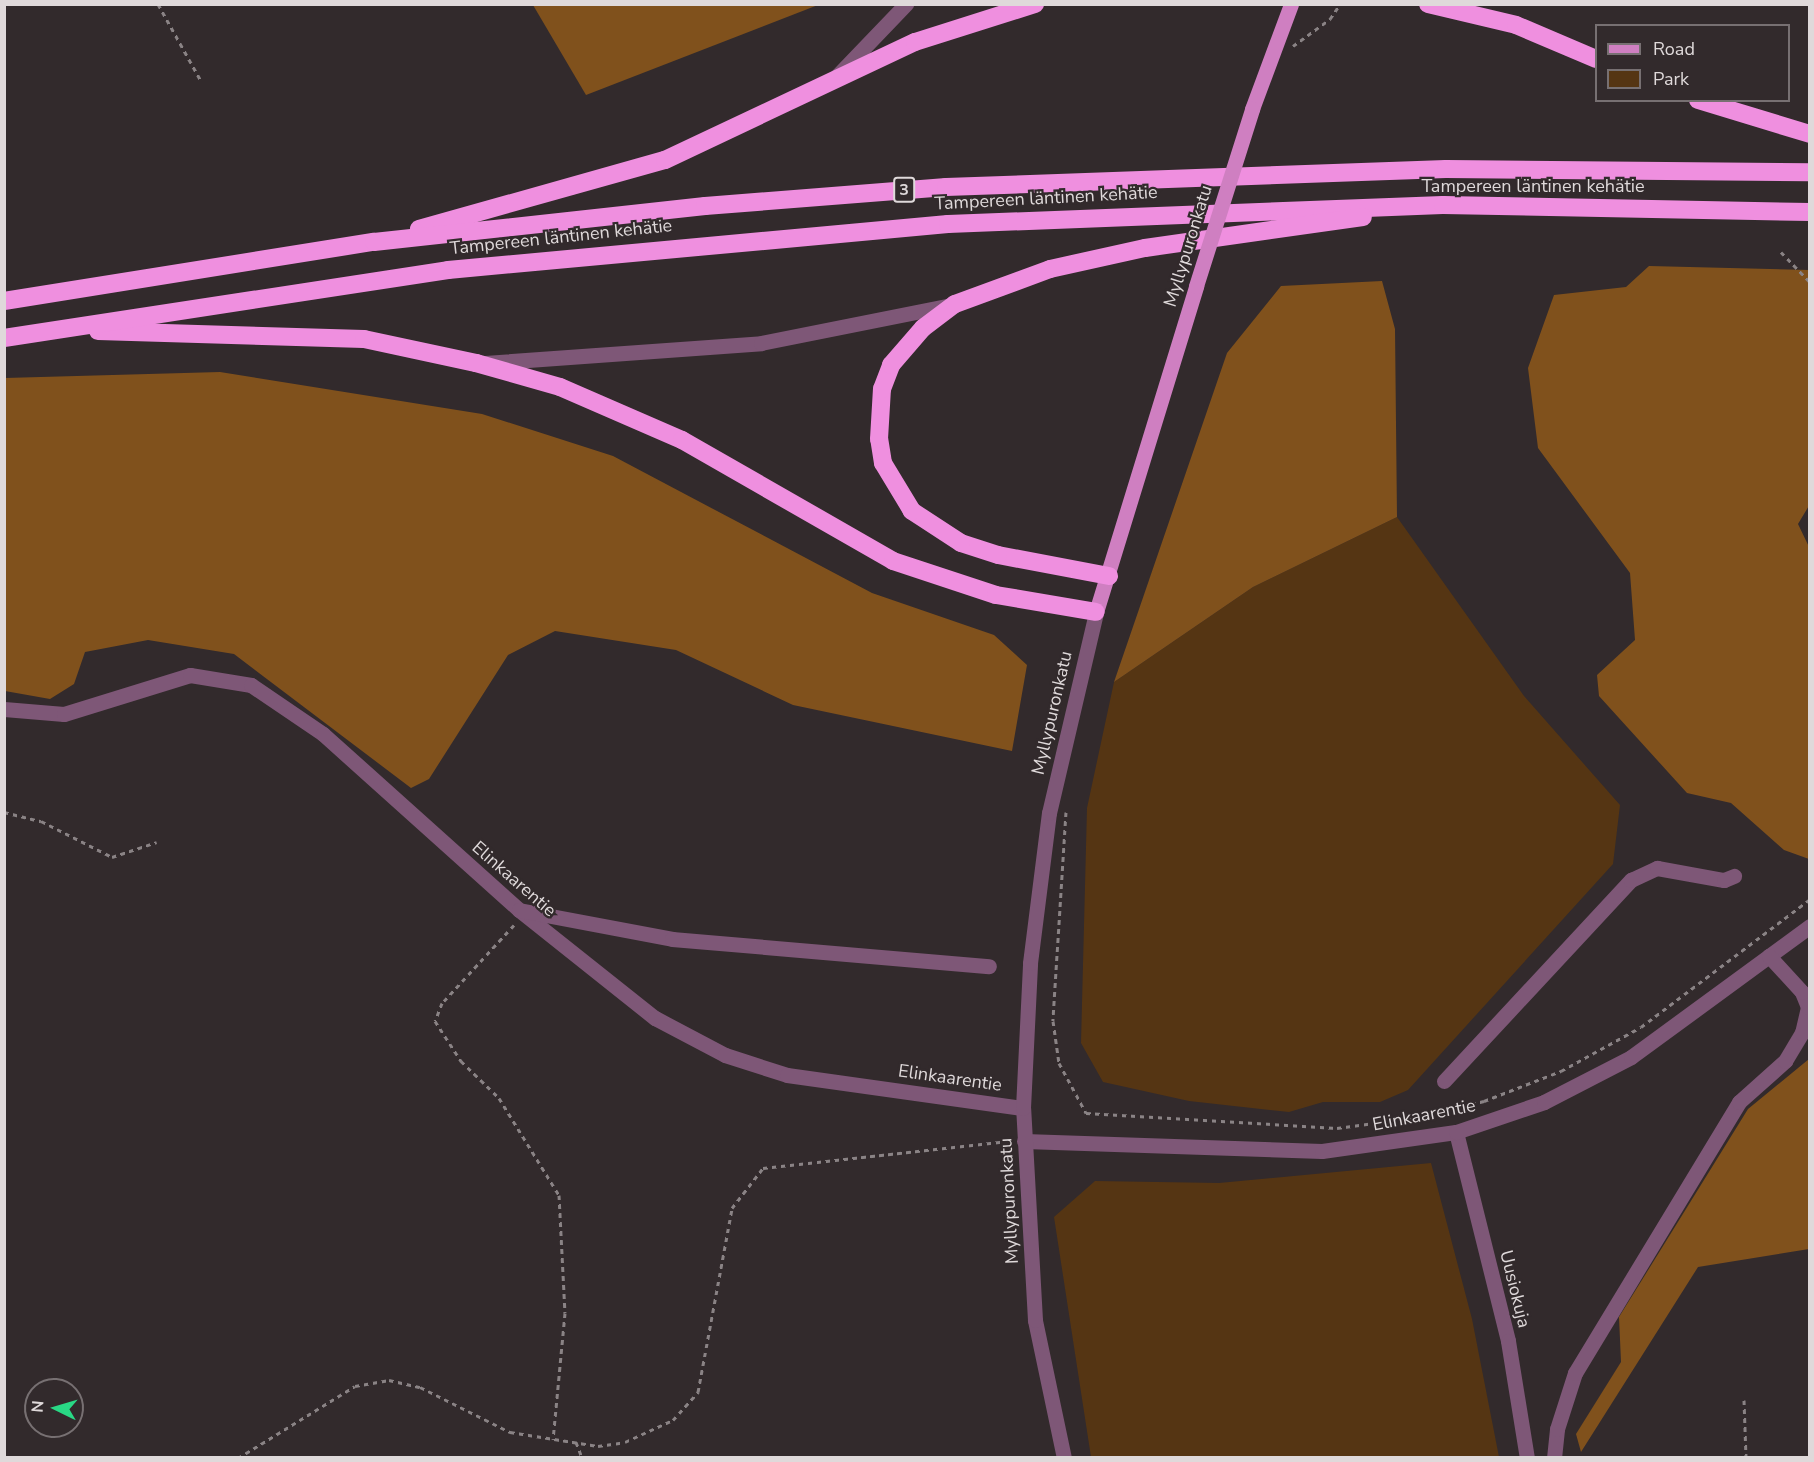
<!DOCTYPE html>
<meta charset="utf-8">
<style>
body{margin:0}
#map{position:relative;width:1814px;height:1462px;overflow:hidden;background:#322a2c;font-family:"Nunito Sans",sans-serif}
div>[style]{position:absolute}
.green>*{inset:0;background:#553513}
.forest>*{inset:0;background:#80511c}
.path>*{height:3px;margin-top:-1.5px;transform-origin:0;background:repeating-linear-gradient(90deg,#8a8385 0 4.5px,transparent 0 9px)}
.minor>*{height:15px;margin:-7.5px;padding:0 7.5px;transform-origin:7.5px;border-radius:7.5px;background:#7e5777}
.major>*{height:15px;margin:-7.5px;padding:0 7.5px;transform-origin:7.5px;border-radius:7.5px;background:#cf7fc1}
.highway>*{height:18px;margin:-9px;padding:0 9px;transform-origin:9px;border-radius:9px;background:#ef8fdf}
.major-bridge>*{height:15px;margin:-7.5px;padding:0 7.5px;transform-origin:7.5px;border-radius:7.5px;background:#cf7fc1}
span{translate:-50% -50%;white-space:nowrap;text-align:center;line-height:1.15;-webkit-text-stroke:4.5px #322a2c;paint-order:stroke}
.shield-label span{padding:2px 4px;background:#322a2c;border:2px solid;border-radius:4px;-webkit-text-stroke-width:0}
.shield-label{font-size:16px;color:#dfd9da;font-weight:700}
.street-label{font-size:18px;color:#dfd9da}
.frame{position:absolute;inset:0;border:6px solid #dfd9da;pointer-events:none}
.legend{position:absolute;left:1595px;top:24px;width:195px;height:78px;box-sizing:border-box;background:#322a2c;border:2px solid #777072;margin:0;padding:8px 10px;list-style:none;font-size:18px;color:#dfd9da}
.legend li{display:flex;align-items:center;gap:12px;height:30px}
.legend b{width:30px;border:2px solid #777072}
.north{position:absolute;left:24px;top:1378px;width:60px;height:60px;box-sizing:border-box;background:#322a2c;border:2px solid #777072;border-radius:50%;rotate:275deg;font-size:16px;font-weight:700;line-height:24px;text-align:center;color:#dfd9da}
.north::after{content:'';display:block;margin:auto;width:21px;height:27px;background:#29d885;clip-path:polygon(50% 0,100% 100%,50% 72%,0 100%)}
</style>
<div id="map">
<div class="green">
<div style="clip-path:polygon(1397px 517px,1524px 696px,1620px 805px,1613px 864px,1408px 1090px,1380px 1102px,1323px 1102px,1289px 1112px,1189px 1101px,1103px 1082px,1081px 1043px,1087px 808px,1114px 682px,1253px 587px)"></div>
<div style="clip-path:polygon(1431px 1163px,1472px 1319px,1499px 1457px,1091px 1457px,1054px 1217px,1095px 1181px,1219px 1183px)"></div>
</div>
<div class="forest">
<div style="clip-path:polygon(533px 5px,818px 5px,586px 95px)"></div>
<div style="clip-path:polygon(1649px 266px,1809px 270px,1810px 504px,1798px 524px,1810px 549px,1809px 859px,1784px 850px,1731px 803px,1687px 793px,1599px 696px,1597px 675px,1635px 640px,1630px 573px,1538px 448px,1528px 368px,1554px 295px,1626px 287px)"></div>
<div style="clip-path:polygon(1382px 281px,1395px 329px,1397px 517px,1253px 587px,1114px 682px,1227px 353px,1281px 286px)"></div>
<div style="clip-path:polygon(220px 372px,482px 414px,613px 456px,872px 593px,994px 635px,1027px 665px,1012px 751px,793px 705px,676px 650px,555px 631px,508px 655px,429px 779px,411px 788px,234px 654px,148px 640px,85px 652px,74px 684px,50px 699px,5px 691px,5px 378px)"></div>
<div style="clip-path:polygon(1809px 1059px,1809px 1249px,1698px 1267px,1581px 1452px,1576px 1434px,1621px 1362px,1619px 1317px,1748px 1109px)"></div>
</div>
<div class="path">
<div style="left:158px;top:4px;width:86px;rotate:60.8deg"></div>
<div style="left:1293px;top:46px;width:46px;rotate:-36.1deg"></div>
<div style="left:1330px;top:19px;width:18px;rotate:-56deg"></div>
<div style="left:1781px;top:252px;width:42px;rotate:46deg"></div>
<div style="left:4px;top:812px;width:38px;rotate:14deg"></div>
<div style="left:41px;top:821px;width:80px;rotate:26.9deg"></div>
<div style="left:112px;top:857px;width:47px;rotate:-18.4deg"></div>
<div style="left:1066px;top:812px;width:209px;rotate:93.6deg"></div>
<div style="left:1053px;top:1021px;width:42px;rotate:81.9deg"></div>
<div style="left:1059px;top:1063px;width:57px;rotate:61.6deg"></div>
<div style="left:1086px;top:1113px;width:251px;rotate:3.4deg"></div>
<div style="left:1337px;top:1128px;width:83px;rotate:-7.6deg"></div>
<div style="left:1419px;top:1117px;width:67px;rotate:-13.8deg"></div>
<div style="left:1484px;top:1101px;width:83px;rotate:-21.3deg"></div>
<div style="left:1561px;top:1071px;width:91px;rotate:-28.8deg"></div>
<div style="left:1641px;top:1027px;width:212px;rotate:-37.1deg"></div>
<div style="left:514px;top:925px;width:106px;rotate:132.7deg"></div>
<div style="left:442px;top:1003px;width:19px;rotate:111deg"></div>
<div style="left:435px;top:1021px;width:48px;rotate:57deg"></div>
<div style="left:461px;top:1061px;width:53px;rotate:44.2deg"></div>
<div style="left:499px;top:1098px;width:114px;rotate:58.3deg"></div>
<div style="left:559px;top:1195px;width:118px;rotate:87.1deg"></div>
<div style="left:565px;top:1313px;width:127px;rotate:95.4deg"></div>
<div style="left:1744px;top:1400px;width:58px;rotate:88deg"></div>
<div style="left:576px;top:1442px;width:17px;rotate:69deg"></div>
<div style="left:238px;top:1458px;width:137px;rotate:-31.6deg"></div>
<div style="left:355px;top:1386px;width:35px;rotate:-10deg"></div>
<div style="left:389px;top:1380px;width:32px;rotate:13deg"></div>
<div style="left:420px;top:1387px;width:101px;rotate:26.6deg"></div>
<div style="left:510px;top:1432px;width:89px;rotate:9deg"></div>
<div style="left:598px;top:1446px;width:27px;rotate:-8deg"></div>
<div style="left:625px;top:1442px;width:53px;rotate:-24.6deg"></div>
<div style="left:673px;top:1420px;width:38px;rotate:-48deg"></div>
<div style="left:698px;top:1392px;width:187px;rotate:-79.5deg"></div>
<div style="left:732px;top:1208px;width:51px;rotate:-52.2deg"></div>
<div style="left:763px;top:1168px;width:247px;rotate:-6.3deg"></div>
</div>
<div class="minor">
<div style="left:835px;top:78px;width:103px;rotate:-46.2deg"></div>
<div style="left:485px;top:363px;width:277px;rotate:-4.1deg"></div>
<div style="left:761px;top:343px;width:194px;rotate:-11.3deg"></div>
<div style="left:4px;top:709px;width:60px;rotate:4.8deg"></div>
<div style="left:64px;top:714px;width:132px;rotate:-17.2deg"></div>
<div style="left:190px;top:675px;width:62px;rotate:9.3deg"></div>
<div style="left:251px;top:685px;width:87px;rotate:34.2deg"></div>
<div style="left:323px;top:734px;width:263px;rotate:41.9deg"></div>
<div style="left:519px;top:910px;width:174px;rotate:38.5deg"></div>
<div style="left:655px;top:1018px;width:79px;rotate:27.9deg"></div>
<div style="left:725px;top:1055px;width:65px;rotate:17.9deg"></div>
<div style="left:787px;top:1075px;width:238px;rotate:8deg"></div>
<div style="left:519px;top:910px;width:156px;rotate:10.7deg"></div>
<div style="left:672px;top:939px;width:318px;rotate:4.9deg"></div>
<div style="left:1444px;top:1081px;width:275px;rotate:-47.1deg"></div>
<div style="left:1631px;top:880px;width:29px;rotate:-25deg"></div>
<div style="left:1657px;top:868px;width:68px;rotate:10.2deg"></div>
<div style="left:1724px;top:880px;width:11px;rotate:-22deg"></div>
<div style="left:1456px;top:1132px;width:215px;rotate:76deg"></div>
<div style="left:1508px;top:1341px;width:119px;rotate:80.8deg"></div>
<div style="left:1024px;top:1141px;width:298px;rotate:1.9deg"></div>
<div style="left:1322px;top:1151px;width:135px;rotate:-8.1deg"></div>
<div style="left:1456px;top:1132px;width:93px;rotate:-18.8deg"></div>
<div style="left:1544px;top:1102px;width:98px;rotate:-27.3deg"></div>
<div style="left:1631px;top:1057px;width:222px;rotate:-36.2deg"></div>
<div style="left:1064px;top:1458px;width:141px;rotate:-101.9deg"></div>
<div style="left:1035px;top:1320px;width:212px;rotate:-93.2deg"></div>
<div style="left:1023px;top:1108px;width:145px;rotate:-87.2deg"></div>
<div style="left:1030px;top:963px;width:151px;rotate:-82.8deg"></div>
<div style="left:1049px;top:813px;width:206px;rotate:-76.8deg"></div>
<div style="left:1554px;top:1458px;width:29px;rotate:-84deg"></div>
<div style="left:1557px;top:1429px;width:59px;rotate:-72.2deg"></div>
<div style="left:1575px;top:1373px;width:317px;rotate:-58.8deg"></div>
<div style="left:1739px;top:1102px;width:62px;rotate:-41.7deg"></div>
<div style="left:1785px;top:1061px;width:33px;rotate:-59deg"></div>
<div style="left:1802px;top:1033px;width:27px;rotate:-77deg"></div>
<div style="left:1808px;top:1007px;width:16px;rotate:-112deg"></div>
<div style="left:1802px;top:992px;width:49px;rotate:-132.5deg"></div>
</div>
<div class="major">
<div style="left:1252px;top:109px;width:112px;rotate:-69.6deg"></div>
<div style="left:1096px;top:612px;width:341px;rotate:-72.9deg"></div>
</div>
<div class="highway">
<div style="left:1428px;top:4px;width:90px;rotate:13.4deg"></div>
<div style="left:1516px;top:25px;width:87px;rotate:23deg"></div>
<div style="left:1698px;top:100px;width:117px;rotate:16.9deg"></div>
<div style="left:419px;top:229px;width:255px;rotate:-15.7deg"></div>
<div style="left:665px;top:160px;width:276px;rotate:-25.3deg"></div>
<div style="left:915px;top:42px;width:126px;rotate:-17.6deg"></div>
<div style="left:4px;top:301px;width:375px;rotate:-9.1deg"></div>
<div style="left:374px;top:242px;width:333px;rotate:-6.2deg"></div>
<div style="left:705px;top:206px;width:242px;rotate:-4.5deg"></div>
<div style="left:946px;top:187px;width:500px;rotate:-2.06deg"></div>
<div style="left:1446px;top:169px;width:364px;rotate:0.5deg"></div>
<div style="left:98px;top:331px;width:266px;rotate:1.7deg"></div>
<div style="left:364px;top:339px;width:115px;rotate:12.1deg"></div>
<div style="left:476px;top:363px;width:87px;rotate:15.9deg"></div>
<div style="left:560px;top:387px;width:133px;rotate:23.5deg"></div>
<div style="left:682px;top:440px;width:243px;rotate:29.8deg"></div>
<div style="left:893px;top:561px;width:108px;rotate:18.3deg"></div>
<div style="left:996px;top:595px;width:101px;rotate:9.6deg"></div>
<div style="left:4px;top:338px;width:449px;rotate:-8.7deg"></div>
<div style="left:448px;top:270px;width:502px;rotate:-5.26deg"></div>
<div style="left:948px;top:224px;width:495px;rotate:-2.2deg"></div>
<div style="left:1443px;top:205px;width:367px;rotate:1.1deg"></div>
<div style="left:1109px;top:576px;width:113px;rotate:-169.3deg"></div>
<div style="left:998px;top:555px;width:39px;rotate:-162deg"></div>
<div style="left:961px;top:543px;width:59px;rotate:-146.9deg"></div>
<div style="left:912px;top:511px;width:56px;rotate:-121.1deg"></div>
<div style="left:883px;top:463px;width:24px;rotate:-99deg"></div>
<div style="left:879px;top:439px;width:50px;rotate:-86.6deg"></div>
<div style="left:882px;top:389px;width:26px;rotate:-69deg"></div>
<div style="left:891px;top:365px;width:49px;rotate:-49.1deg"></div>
<div style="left:923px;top:328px;width:40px;rotate:-37deg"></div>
<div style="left:955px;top:304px;width:101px;rotate:-20.2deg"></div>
<div style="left:1050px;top:269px;width:97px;rotate:-12.5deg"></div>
<div style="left:1145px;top:248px;width:220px;rotate:-8.1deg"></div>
</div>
<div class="major-bridge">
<div style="left:1196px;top:286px;width:186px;rotate:-72.4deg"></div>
</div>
<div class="shield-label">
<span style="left:904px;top:190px">3</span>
</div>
<div class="street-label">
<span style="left:1533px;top:186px">Tampereen läntinen kehätie</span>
<span style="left:1046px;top:198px;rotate:-3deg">Tampereen läntinen kehätie</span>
<span style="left:561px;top:237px;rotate:-6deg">Tampereen läntinen kehätie</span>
<span style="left:1188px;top:246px;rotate:-73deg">Myllypuronkatu</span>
<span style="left:1052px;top:713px;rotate:-77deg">Myllypuronkatu</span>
<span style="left:514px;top:879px;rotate:41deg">Elinkaarentie</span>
<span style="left:950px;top:1078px;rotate:8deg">Elinkaarentie</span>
<span style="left:1424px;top:1115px;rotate:-11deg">Elinkaarentie</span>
<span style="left:1009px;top:1201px;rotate:-93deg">Myllypuronkatu</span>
<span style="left:1515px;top:1289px;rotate:76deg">Uusiokuja</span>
</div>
<div class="frame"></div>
<ul class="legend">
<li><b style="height:8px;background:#cf7fc1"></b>Road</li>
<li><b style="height:16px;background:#553513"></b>Park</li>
</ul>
<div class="north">N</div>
</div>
